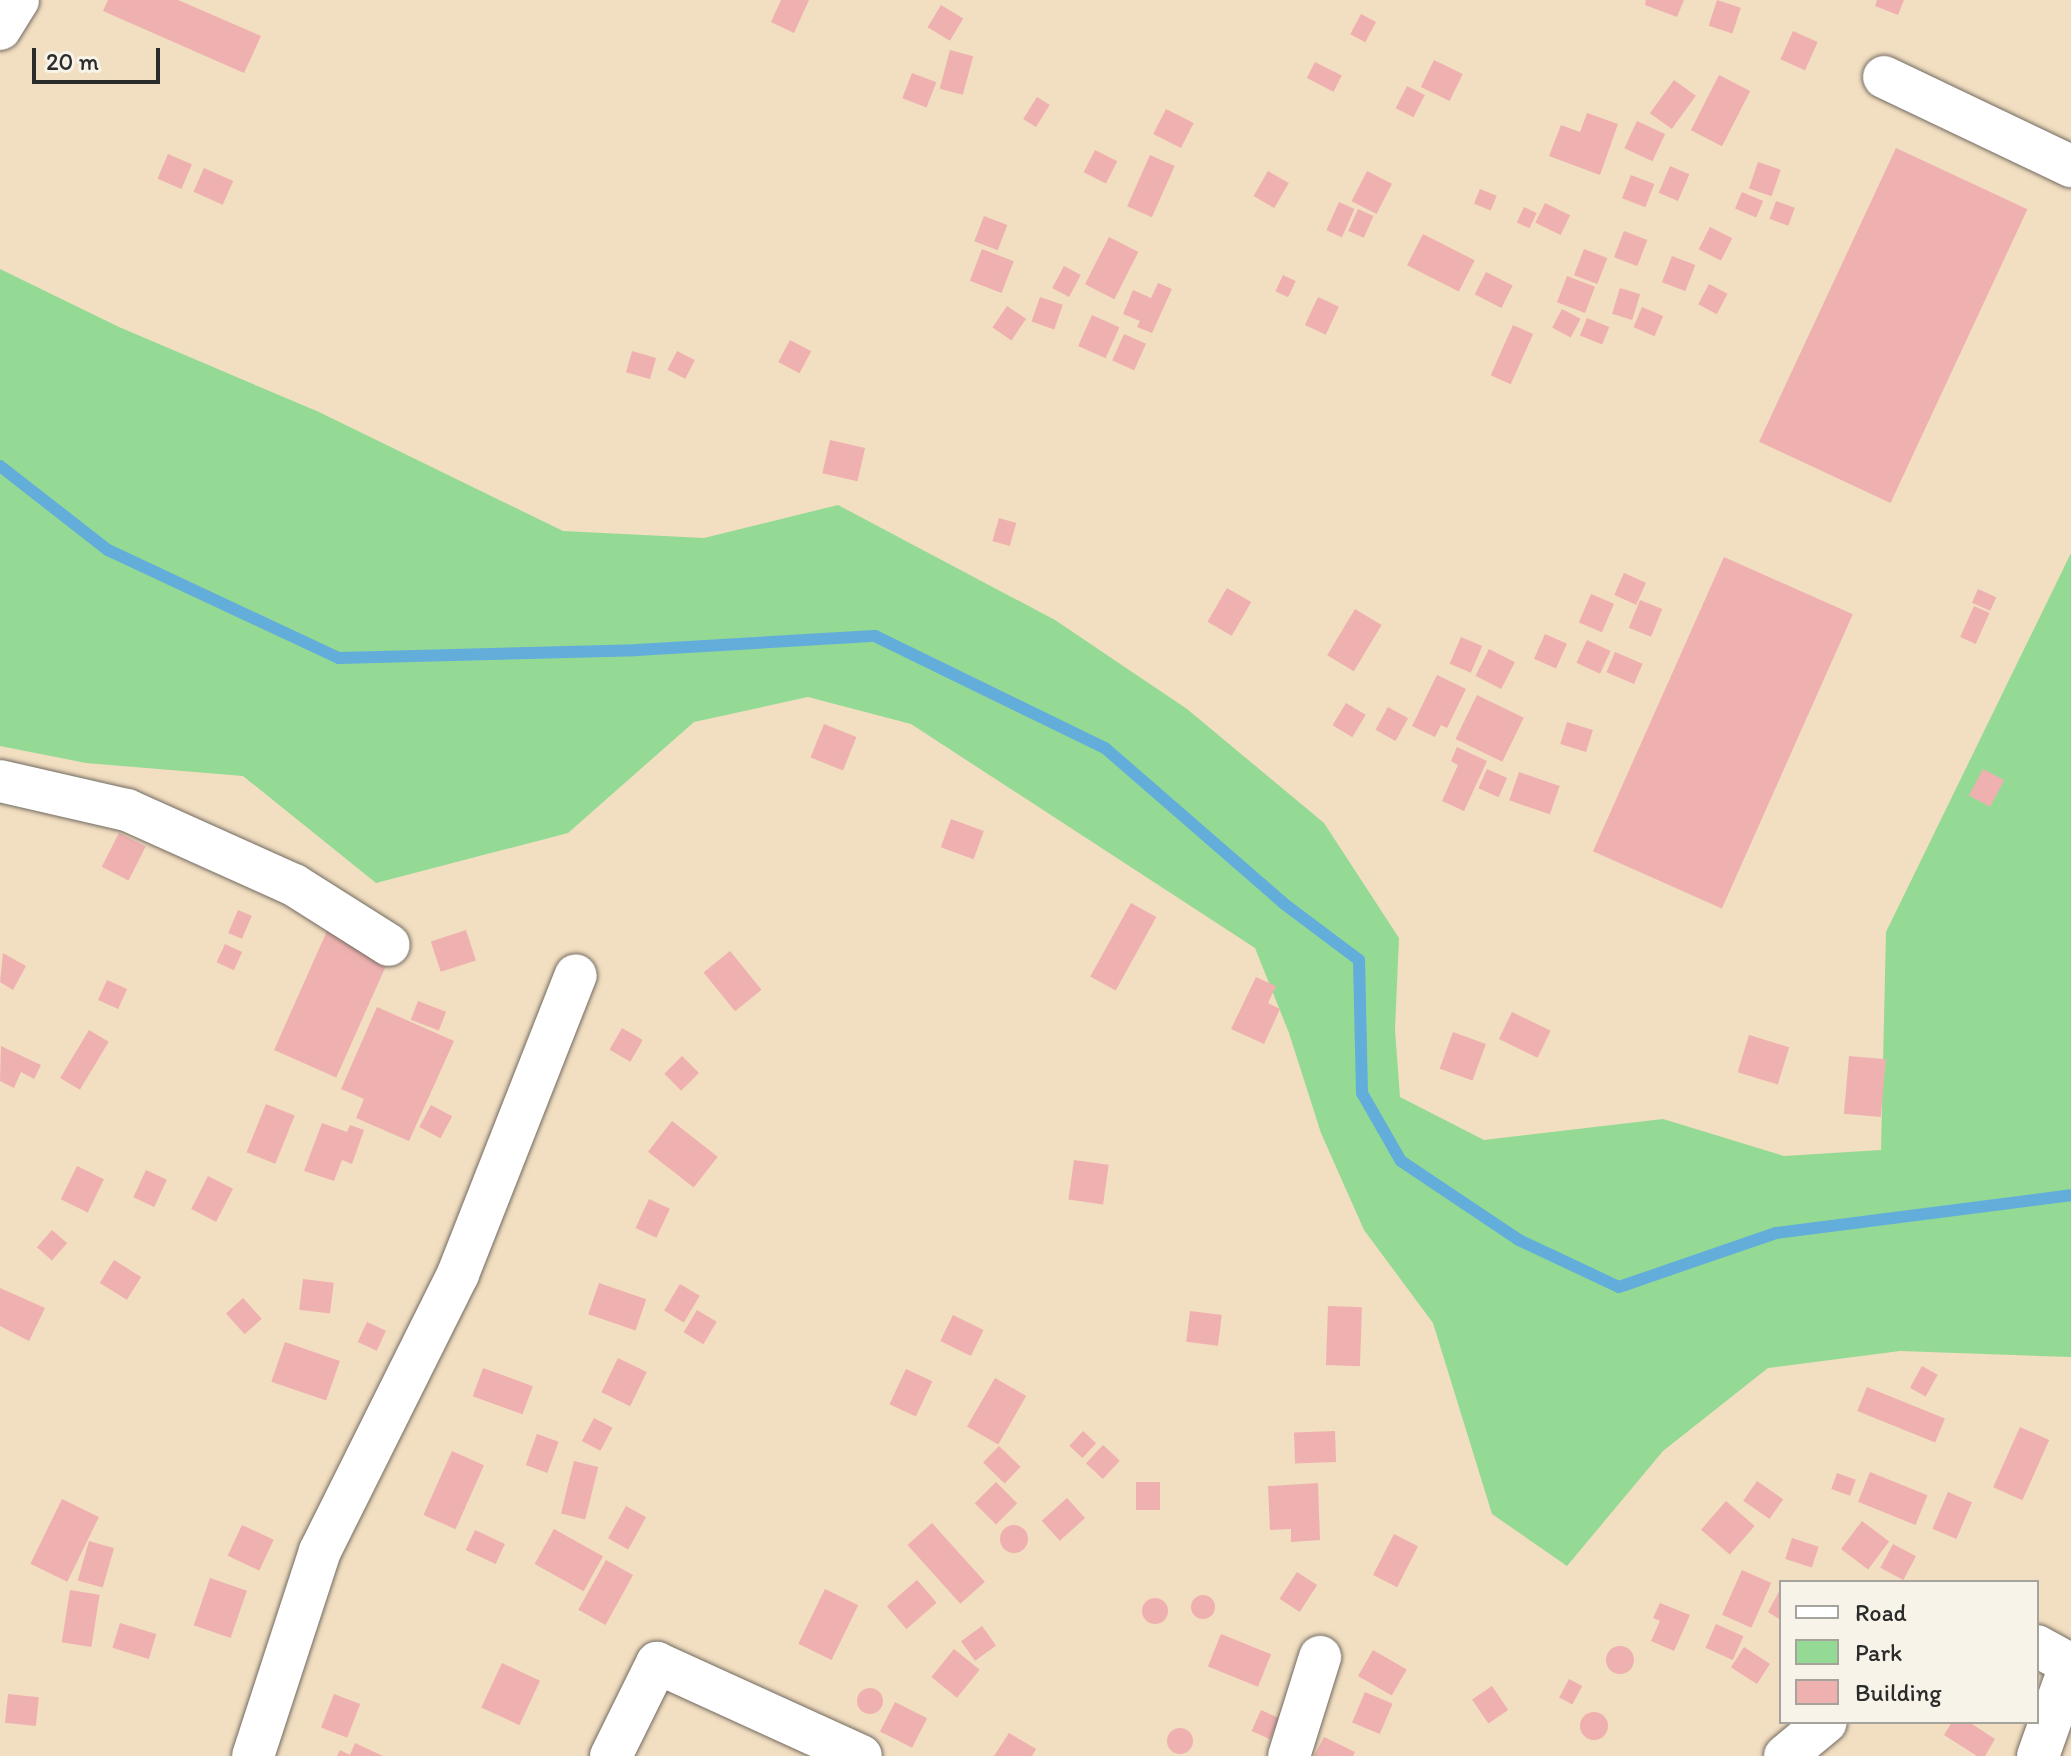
<!DOCTYPE html>
<style>
body{margin:0}
#map{position:relative;width:2071px;height:1756px;overflow:hidden;background:#f2dec1;font-family:Itim,sans-serif}
div>[style]{position:absolute}
.green>*{inset:0;background:#94da94}
.stream>*{height:12px;margin:-6px;padding:0 6px;transform-origin:6px;border-radius:6px;background:#63addb}
.building>*{inset:0;background:#efb1b0;transform-origin:0 0}
.round{border-radius:50%}
.roads{filter:drop-shadow(0 0 2px #716a60) drop-shadow(0 0 2px #716a60)}
.minor>*{height:42px;margin:-21px;padding:0 21px;transform-origin:21px;border-radius:21px;background:#fff}
span{translate:-50% -50%;white-space:nowrap;text-align:center;line-height:1.15;-webkit-text-stroke:8px #f7f3e8;paint-order:stroke}
.legend{position:absolute;left:1779px;top:1580px;width:260px;height:144px;box-sizing:border-box;background:#f7f3e8;border:2px solid #a5a39c;margin:0;padding:10px 14px;list-style:none;font-size:24px;color:#2b2b2b}
.legend li{display:flex;align-items:center;gap:16px;height:40px}
.legend b{width:40px;border:2px solid #a5a39c}
.scale{position:absolute;left:32px;top:48px;width:128px;height:36px;box-sizing:border-box;border:4px solid #2b2b2b;border-top:0;padding-left:10px;font-size:24px;line-height:28px;white-space:nowrap;color:#2b2b2b;-webkit-text-stroke:6px #f7f3e8;paint-order:stroke}
</style>
<div id="map">
<div class="green">
<div style="clip-path:polygon(0 269px,119px 327px,319px 412px,563px 531px,704px 538px,838px 505px,1055px 620px,1187px 709px,1324px 823px,1399px 938px,1395px 1030px,1400px 1097px,1484px 1140px,1663px 1119px,1784px 1156px,1881px 1150px,1886px 932px,2071px 553px,2071px 1357px,1900px 1351px,1768px 1368px,1663px 1451px,1567px 1566px,1492px 1514px,1433px 1323px,1364px 1230px,1321px 1133px,1289px 1033px,1255px 948px,911px 724px,808px 697px,694px 722px,568px 833px,376px 883px,243px 776px,86px 763px,0 746px)"></div>
</div>
<div class="stream">
<div style="left:0;top:466px;width:137px;rotate:37.9deg"></div>
<div style="left:108px;top:550px;width:255px;rotate:25.1deg"></div>
<div style="left:339px;top:658px;width:298px;rotate:-1.5deg"></div>
<div style="left:637px;top:650px;width:238px;rotate:-3.4deg"></div>
<div style="left:875px;top:636px;width:256px;rotate:26deg"></div>
<div style="left:1105px;top:748px;width:236px;rotate:41deg"></div>
<div style="left:1283px;top:903px;width:95px;rotate:36.9deg"></div>
<div style="left:1359px;top:960px;width:133px;rotate:88.7deg"></div>
<div style="left:1362px;top:1093px;width:78px;rotate:60.2deg"></div>
<div style="left:1401px;top:1161px;width:142px;rotate:33.8deg"></div>
<div style="left:1519px;top:1240px;width:110px;rotate:25.2deg"></div>
<div style="left:1619px;top:1287px;width:166px;rotate:-19deg"></div>
<div style="left:1776px;top:1233px;width:297px;rotate:-7.3deg"></div>
</div>
<div class="building">
<div style="clip-path:polygon(108px 0,178px 0,261px 36px,244px 73px,103px 11px)"></div>
<div style="clip-path:polygon(781px 0,809px 0,794px 33px,771px 22px)"></div>
<div style="clip-path:polygon(1646px 0,1684px 0,1677px 17px,1645px 5px)"></div>
<div style="left:1717px;top:0;width:25px;height:27px;rotate:18deg"></div>
<div style="clip-path:polygon(1877px 0,1904px 0,1898px 15px,1875px 6px)"></div>
<div style="left:941px;top:5px;width:26px;height:26px;rotate:31deg"></div>
<div style="left:1361px;top:14px;width:17px;height:23px;rotate:28deg"></div>
<div style="left:1793px;top:31px;width:27px;height:31px;rotate:24deg"></div>
<div style="left:950px;top:50px;width:24px;height:40px;rotate:15deg"></div>
<div style="left:1434px;top:60px;width:32px;height:30px;rotate:26deg"></div>
<div style="left:1315px;top:62px;width:30px;height:18px;rotate:27deg"></div>
<div style="left:912px;top:73px;width:26px;height:27px;rotate:21deg"></div>
<div style="left:1719px;top:75px;width:35px;height:62px;rotate:27deg"></div>
<div style="left:1674px;top:80px;width:27px;height:41px;rotate:36deg"></div>
<div style="left:1407px;top:86px;width:20px;height:25px;rotate:27deg"></div>
<div style="left:1037px;top:97px;width:15px;height:26px;rotate:32deg"></div>
<div style="left:1166px;top:109px;width:31px;height:28px;rotate:27deg"></div>
<div style="clip-path:polygon(1587px 113px,1618px 124px,1600px 175px,1549px 156px,1561px 125px,1580px 132px)"></div>
<div style="left:1637px;top:121px;width:31px;height:30px;rotate:25deg"></div>
<div style="left:1896px;top:148px;width:145px;height:324px;rotate:25deg"></div>
<div style="left:1095px;top:150px;width:25px;height:25px;rotate:27deg"></div>
<div style="left:168px;top:154px;width:26px;height:27px;rotate:23deg"></div>
<div style="left:1150px;top:155px;width:27px;height:56px;rotate:24deg"></div>
<div style="left:1758px;top:162px;width:24px;height:28px;rotate:19deg"></div>
<div style="left:1670px;top:166px;width:21px;height:29px;rotate:23deg"></div>
<div style="left:204px;top:168px;width:32px;height:26px;rotate:24deg"></div>
<div style="left:1268px;top:171px;width:24px;height:29px;rotate:30deg"></div>
<div style="left:1367px;top:171px;width:28px;height:34px;rotate:27deg"></div>
<div style="left:1631px;top:175px;width:25px;height:25px;rotate:21deg"></div>
<div style="left:1480px;top:189px;width:18px;height:16px;rotate:22deg"></div>
<div style="left:1742px;top:192px;width:23px;height:18px;rotate:23deg"></div>
<div style="left:1776px;top:201px;width:20px;height:19px;rotate:20deg"></div>
<div style="left:1339px;top:202px;width:17px;height:31px;rotate:24deg"></div>
<div style="left:1545px;top:203px;width:28px;height:22px;rotate:26deg"></div>
<div style="left:1524px;top:207px;width:14px;height:17px;rotate:25deg"></div>
<div style="left:1358px;top:209px;width:17px;height:24px;rotate:24deg"></div>
<div style="left:984px;top:216px;width:25px;height:27px;rotate:21deg"></div>
<div style="left:1710px;top:227px;width:25px;height:25px;rotate:27deg"></div>
<div style="left:1624px;top:231px;width:25px;height:28px;rotate:21deg"></div>
<div style="left:1423px;top:234px;width:58px;height:35px;rotate:27deg"></div>
<div style="left:1109px;top:237px;width:33px;height:53px;rotate:27deg"></div>
<div style="left:982px;top:249px;width:34px;height:34px;rotate:21deg"></div>
<div style="left:1584px;top:249px;width:25px;height:28px;rotate:21deg"></div>
<div style="left:1672px;top:256px;width:25px;height:28px;rotate:21deg"></div>
<div style="left:1064px;top:266px;width:19px;height:25px;rotate:28deg"></div>
<div style="left:1486px;top:272px;width:30px;height:25px;rotate:27deg"></div>
<div style="left:1283px;top:275px;width:14px;height:18px;rotate:25deg"></div>
<div style="left:1567px;top:276px;width:30px;height:28px;rotate:21deg"></div>
<div style="clip-path:polygon(1158px 283px,1172px 289px,1152px 333px,1137px 327px,1140px 321px,1123px 314px,1133px 290px,1151px 298px)"></div>
<div style="left:1709px;top:284px;width:21px;height:23px;rotate:28deg"></div>
<div style="left:1620px;top:288px;width:21px;height:27px;rotate:17deg"></div>
<div style="left:1040px;top:297px;width:24px;height:26px;rotate:19deg"></div>
<div style="left:1318px;top:297px;width:23px;height:31px;rotate:25deg"></div>
<div style="left:1007px;top:306px;width:23px;height:26px;rotate:34deg"></div>
<div style="left:1642px;top:307px;width:23px;height:22px;rotate:23deg"></div>
<div style="left:1562px;top:309px;width:21px;height:21px;rotate:28deg"></div>
<div style="left:1092px;top:315px;width:30px;height:34px;rotate:24deg"></div>
<div style="left:1587px;top:318px;width:24px;height:19px;rotate:22deg"></div>
<div style="left:1513px;top:325px;width:22px;height:55px;rotate:24deg"></div>
<div style="left:1124px;top:334px;width:24px;height:29px;rotate:24deg"></div>
<div style="left:790px;top:340px;width:24px;height:25px;rotate:28deg"></div>
<div style="left:632px;top:351px;width:25px;height:22px;rotate:16deg"></div>
<div style="left:677px;top:351px;width:20px;height:21px;rotate:27deg"></div>
<div style="left:830px;top:440px;width:36px;height:34px;rotate:13deg"></div>
<div style="left:999px;top:518px;width:18px;height:24px;rotate:16deg"></div>
<div style="left:1724px;top:557px;width:141px;height:322px;rotate:24deg"></div>
<div style="left:1624px;top:573px;width:24px;height:24px;rotate:24deg"></div>
<div style="left:1227px;top:588px;width:28px;height:39px;rotate:30deg"></div>
<div style="left:1978px;top:589px;width:20px;height:15px;rotate:24deg"></div>
<div style="left:1591px;top:594px;width:25px;height:31px;rotate:23deg"></div>
<div style="left:1640px;top:600px;width:24px;height:30px;rotate:22deg"></div>
<div style="left:1974px;top:606px;width:17px;height:34px;rotate:24deg"></div>
<div style="left:1355px;top:609px;width:31px;height:54px;rotate:31deg"></div>
<div style="left:1545px;top:634px;width:24px;height:27px;rotate:24deg"></div>
<div style="left:1461px;top:637px;width:23px;height:29px;rotate:23deg"></div>
<div style="left:1587px;top:640px;width:26px;height:25px;rotate:25deg"></div>
<div style="left:1489px;top:649px;width:29px;height:30px;rotate:27deg"></div>
<div style="left:1615px;top:652px;width:30px;height:22px;rotate:23deg"></div>
<div style="clip-path:polygon(1437px 675px,1466px 689px,1447px 728px,1441px 725px,1435px 737px,1412px 726px)"></div>
<div style="left:1477px;top:695px;width:52px;height:49px;rotate:26deg"></div>
<div style="left:1346px;top:703px;width:23px;height:26px;rotate:31deg"></div>
<div style="left:1388px;top:707px;width:23px;height:26px;rotate:29deg"></div>
<div style="left:1567px;top:722px;width:27px;height:23px;rotate:17deg"></div>
<div style="left:824px;top:724px;width:35px;height:36px;rotate:22deg"></div>
<div style="clip-path:polygon(1457px 747px,1487px 761px,1464px 811px,1442px 801px,1458px 765px,1451px 761px)"></div>
<div style="left:1487px;top:769px;width:22px;height:21px;rotate:24deg"></div>
<div style="left:1983px;top:769px;width:24px;height:30px;rotate:28deg"></div>
<div style="left:1519px;top:772px;width:43px;height:30px;rotate:19deg"></div>
<div style="left:951px;top:819px;width:35px;height:30px;rotate:20deg"></div>
<div style="left:119px;top:833px;width:30px;height:38px;rotate:27deg"></div>
<div style="left:1131px;top:903px;width:29px;height:84px;rotate:29deg"></div>
<div style="left:238px;top:910px;width:15px;height:25px;rotate:23deg"></div>
<div style="left:331px;top:922px;width:68px;height:140px;rotate:24deg"></div>
<div style="left:466px;top:930px;width:32px;height:37px;rotate:72deg"></div>
<div style="left:225px;top:944px;width:19px;height:20px;rotate:25deg"></div>
<div style="left:730px;top:951px;width:50px;height:34px;rotate:51deg"></div>
<div style="clip-path:polygon(3px 953px,26px 966px,13px 990px,0 982px)"></div>
<div style="clip-path:polygon(1256px 977px,1276px 986px,1268px 1003px,1280px 1009px,1264px 1044px,1231px 1029px)"></div>
<div style="left:107px;top:980px;width:22px;height:22px;rotate:24deg"></div>
<div style="left:418px;top:1001px;width:30px;height:20px;rotate:21deg"></div>
<div style="clip-path:polygon(377px 1007px,454px 1041px,409px 1141px,356px 1118px,364px 1099px,341px 1089px)"></div>
<div style="left:1512px;top:1012px;width:43px;height:30px;rotate:26deg"></div>
<div style="left:622px;top:1028px;width:24px;height:25px;rotate:30deg"></div>
<div style="left:89px;top:1030px;width:23px;height:56px;rotate:31deg"></div>
<div style="left:1453px;top:1032px;width:35px;height:39px;rotate:20deg"></div>
<div style="left:1749px;top:1035px;width:42px;height:39px;rotate:17deg"></div>
<div style="clip-path:polygon(1px 1046px,41px 1065px,34px 1079px,21px 1072px,14px 1088px,0 1081px)"></div>
<div style="left:682px;top:1056px;width:24px;height:25px;rotate:45deg"></div>
<div style="left:1849px;top:1056px;width:37px;height:58px;rotate:5deg"></div>
<div style="left:266px;top:1104px;width:31px;height:52px;rotate:22deg"></div>
<div style="left:431px;top:1105px;width:24px;height:25px;rotate:28deg"></div>
<div style="left:672px;top:1121px;width:58px;height:39px;rotate:38deg"></div>
<div style="clip-path:polygon(322px 1123px,347px 1132px,350px 1125px,364px 1130px,352px 1164px,342px 1160px,334px 1181px,304px 1171px)"></div>
<div style="left:1074px;top:1160px;width:35px;height:40px;rotate:8deg"></div>
<div style="left:77px;top:1166px;width:30px;height:37px;rotate:26deg"></div>
<div style="left:146px;top:1170px;width:23px;height:30px;rotate:25deg"></div>
<div style="left:208px;top:1176px;width:28px;height:37px;rotate:27deg"></div>
<div style="left:649px;top:1199px;width:23px;height:32px;rotate:25deg"></div>
<div style="left:52px;top:1230px;width:20px;height:23px;rotate:41deg"></div>
<div style="left:114px;top:1260px;width:32px;height:27px;rotate:32deg"></div>
<div style="left:303px;top:1279px;width:31px;height:31px;rotate:7deg"></div>
<div style="left:599px;top:1283px;width:50px;height:33px;rotate:19deg"></div>
<div style="left:680px;top:1284px;width:23px;height:31px;rotate:31deg"></div>
<div style="clip-path:polygon(0 1288px,45px 1308px,29px 1341px,0 1326px)"></div>
<div style="left:243px;top:1298px;width:28px;height:23px;rotate:48deg"></div>
<div style="left:1328px;top:1306px;width:34px;height:59px;rotate:2deg"></div>
<div style="left:697px;top:1310px;width:23px;height:26px;rotate:31deg"></div>
<div style="left:1190px;top:1311px;width:32px;height:31px;rotate:7deg"></div>
<div style="left:953px;top:1315px;width:34px;height:29px;rotate:26deg"></div>
<div style="left:367px;top:1322px;width:21px;height:22px;rotate:25deg"></div>
<div style="left:285px;top:1342px;width:58px;height:42px;rotate:19deg"></div>
<div style="left:618px;top:1358px;width:32px;height:38px;rotate:26deg"></div>
<div style="left:1922px;top:1366px;width:18px;height:25px;rotate:29deg"></div>
<div style="left:483px;top:1368px;width:53px;height:30px;rotate:20deg"></div>
<div style="left:906px;top:1369px;width:29px;height:39px;rotate:25deg"></div>
<div style="left:995px;top:1378px;width:36px;height:56px;rotate:30deg"></div>
<div style="left:1867px;top:1387px;width:84px;height:26px;rotate:22deg"></div>
<div style="left:594px;top:1418px;width:21px;height:26px;rotate:28deg"></div>
<div style="left:2020px;top:1427px;width:32px;height:66px;rotate:24deg"></div>
<div style="left:1083px;top:1431px;width:18px;height:20px;rotate:43deg"></div>
<div style="left:1335px;top:1431px;width:31px;height:41px;rotate:88deg"></div>
<div style="left:537px;top:1434px;width:23px;height:33px;rotate:20deg"></div>
<div style="left:1103px;top:1445px;width:23px;height:25px;rotate:43deg"></div>
<div style="left:999px;top:1446px;width:30px;height:23px;rotate:44deg"></div>
<div style="left:452px;top:1451px;width:35px;height:70px;rotate:24deg"></div>
<div style="left:574px;top:1461px;width:25px;height:54px;rotate:14deg"></div>
<div style="left:1870px;top:1472px;width:62px;height:32px;rotate:22deg"></div>
<div style="left:1837px;top:1473px;width:20px;height:17px;rotate:20deg"></div>
<div style="left:1757px;top:1481px;width:32px;height:24px;rotate:35deg"></div>
<div style="left:996px;top:1482px;width:30px;height:30px;rotate:45deg"></div>
<div style="left:1136px;top:1482px;width:24px;height:28px"></div>
<div style="clip-path:polygon(1318px 1483px,1320px 1540px,1291px 1542px,1291px 1529px,1270px 1530px,1268px 1486px)"></div>
<div style="left:1948px;top:1492px;width:26px;height:40px;rotate:23deg"></div>
<div style="left:1067px;top:1498px;width:27px;height:34px;rotate:48deg"></div>
<div style="left:62px;top:1499px;width:41px;height:72px;rotate:26deg"></div>
<div style="left:1726px;top:1501px;width:38px;height:38px;rotate:41deg"></div>
<div style="left:626px;top:1506px;width:23px;height:37px;rotate:29deg"></div>
<div style="left:1862px;top:1521px;width:34px;height:35px;rotate:37deg"></div>
<div style="left:932px;top:1523px;width:79px;height:33px;rotate:48deg"></div>
<div class="round" style="left:1000px;top:1525px;width:28px;height:28px"></div>
<div style="left:242px;top:1525px;width:35px;height:34px;rotate:25deg"></div>
<div style="left:554px;top:1529px;width:56px;height:40px;rotate:29deg"></div>
<div style="left:475px;top:1530px;width:33px;height:22px;rotate:25deg"></div>
<div style="left:1394px;top:1534px;width:27px;height:46px;rotate:27deg"></div>
<div style="left:1792px;top:1538px;width:28px;height:22px;rotate:18deg"></div>
<div style="left:89px;top:1541px;width:26px;height:41px;rotate:16deg"></div>
<div style="left:1893px;top:1544px;width:26px;height:27px;rotate:28deg"></div>
<div style="left:606px;top:1560px;width:31px;height:57px;rotate:29deg"></div>
<div style="left:1742px;top:1570px;width:32px;height:49px;rotate:24deg"></div>
<div style="left:1297px;top:1572px;width:24px;height:32px;rotate:33deg"></div>
<div style="left:210px;top:1578px;width:39px;height:50px;rotate:19deg"></div>
<div style="left:917px;top:1580px;width:30px;height:40px;rotate:49deg"></div>
<div style="clip-path:polygon(1781px 1588px,1781px 1620px,1768px 1612px)"></div>
<div style="left:825px;top:1589px;width:37px;height:61px;rotate:26deg"></div>
<div style="left:70px;top:1590px;width:30px;height:53px;rotate:9deg"></div>
<div class="round" style="left:1191px;top:1595px;width:24px;height:24px"></div>
<div class="round" style="left:1142px;top:1598px;width:26px;height:26px"></div>
<div style="clip-path:polygon(1660px 1603px,1690px 1615px,1674px 1651px,1651px 1641px,1660px 1621px,1653px 1618px)"></div>
<div style="left:120px;top:1623px;width:38px;height:26px;rotate:17deg"></div>
<div style="left:1716px;top:1624px;width:30px;height:26px;rotate:24deg"></div>
<div style="left:982px;top:1626px;width:24px;height:26px;rotate:54deg"></div>
<div style="left:1221px;top:1634px;width:54px;height:35px;rotate:22deg"></div>
<div class="round" style="left:1606px;top:1646px;width:28px;height:28px"></div>
<div style="left:1744px;top:1647px;width:31px;height:24px;rotate:33deg"></div>
<div style="left:954px;top:1649px;width:33px;height:36px;rotate:39deg"></div>
<div style="left:1373px;top:1650px;width:39px;height:30px;rotate:30deg"></div>
<div style="left:502px;top:1663px;width:42px;height:49px;rotate:25deg"></div>
<div style="left:1569px;top:1679px;width:15px;height:21px;rotate:28deg"></div>
<div style="left:1492px;top:1686px;width:29px;height:24px;rotate:56deg"></div>
<div class="round" style="left:857px;top:1688px;width:26px;height:26px"></div>
<div style="left:1365px;top:1692px;width:30px;height:33px;rotate:23deg"></div>
<div style="left:8px;top:1694px;width:31px;height:29px;rotate:6deg"></div>
<div style="left:334px;top:1694px;width:28px;height:36px;rotate:21deg"></div>
<div style="left:895px;top:1702px;width:36px;height:33px;rotate:27deg"></div>
<div style="left:1261px;top:1710px;width:20px;height:23px;rotate:24deg"></div>
<div class="round" style="left:1580px;top:1712px;width:28px;height:28px"></div>
<div style="clip-path:polygon(1952px 1722px,1969px 1722px,1995px 1739px,1985px 1756px,1977px 1756px,1944px 1735px)"></div>
<div class="round" style="left:1167px;top:1728px;width:26px;height:26px"></div>
<div style="clip-path:polygon(1009px 1733px,1036px 1749px,1032px 1756px,994px 1756px)"></div>
<div style="clip-path:polygon(1324px 1737px,1355px 1752px,1353px 1756px,1314px 1756px)"></div>
<div style="clip-path:polygon(355px 1743px,383px 1756px,337px 1756px,340px 1750px,350px 1755px)"></div>
</div>
<div class="roads">
<div class="minor">
<div style="left:0;top:29px;width:34px;rotate:-58deg"></div>
<div style="left:1884px;top:77px;width:207px;rotate:25.5deg"></div>
<div style="left:0;top:781px;width:130px;rotate:12.9deg"></div>
<div style="left:127px;top:810px;width:183px;rotate:24.2deg"></div>
<div style="left:294px;top:885px;width:112px;rotate:32.3deg"></div>
<div style="left:2037px;top:1646px;width:37px;rotate:29deg"></div>
<div style="left:253px;top:1756px;width:216px;rotate:-71.9deg"></div>
<div style="left:320px;top:1551px;width:309px;rotate:-63.5deg"></div>
<div style="left:458px;top:1274px;width:321px;rotate:-68.5deg"></div>
<div style="left:611px;top:1756px;width:104px;rotate:-63.7deg"></div>
<div style="left:657px;top:1663px;width:224px;rotate:24.5deg"></div>
<div style="left:1289px;top:1756px;width:104px;rotate:-72.6deg"></div>
<div style="left:1785px;top:1756px;width:53px;rotate:-39.7deg"></div>
<div style="left:2038px;top:1756px;width:99px;rotate:-70.5deg"></div>
</div>
</div>
<ul class="legend">
<li><b style="height:10px;background:#fff"></b>Road</li>
<li><b style="height:22px;background:#94da94"></b>Park</li>
<li><b style="height:22px;background:#efb1b0"></b>Building</li>
</ul>
<div class="scale">20 m</div>
</div>
